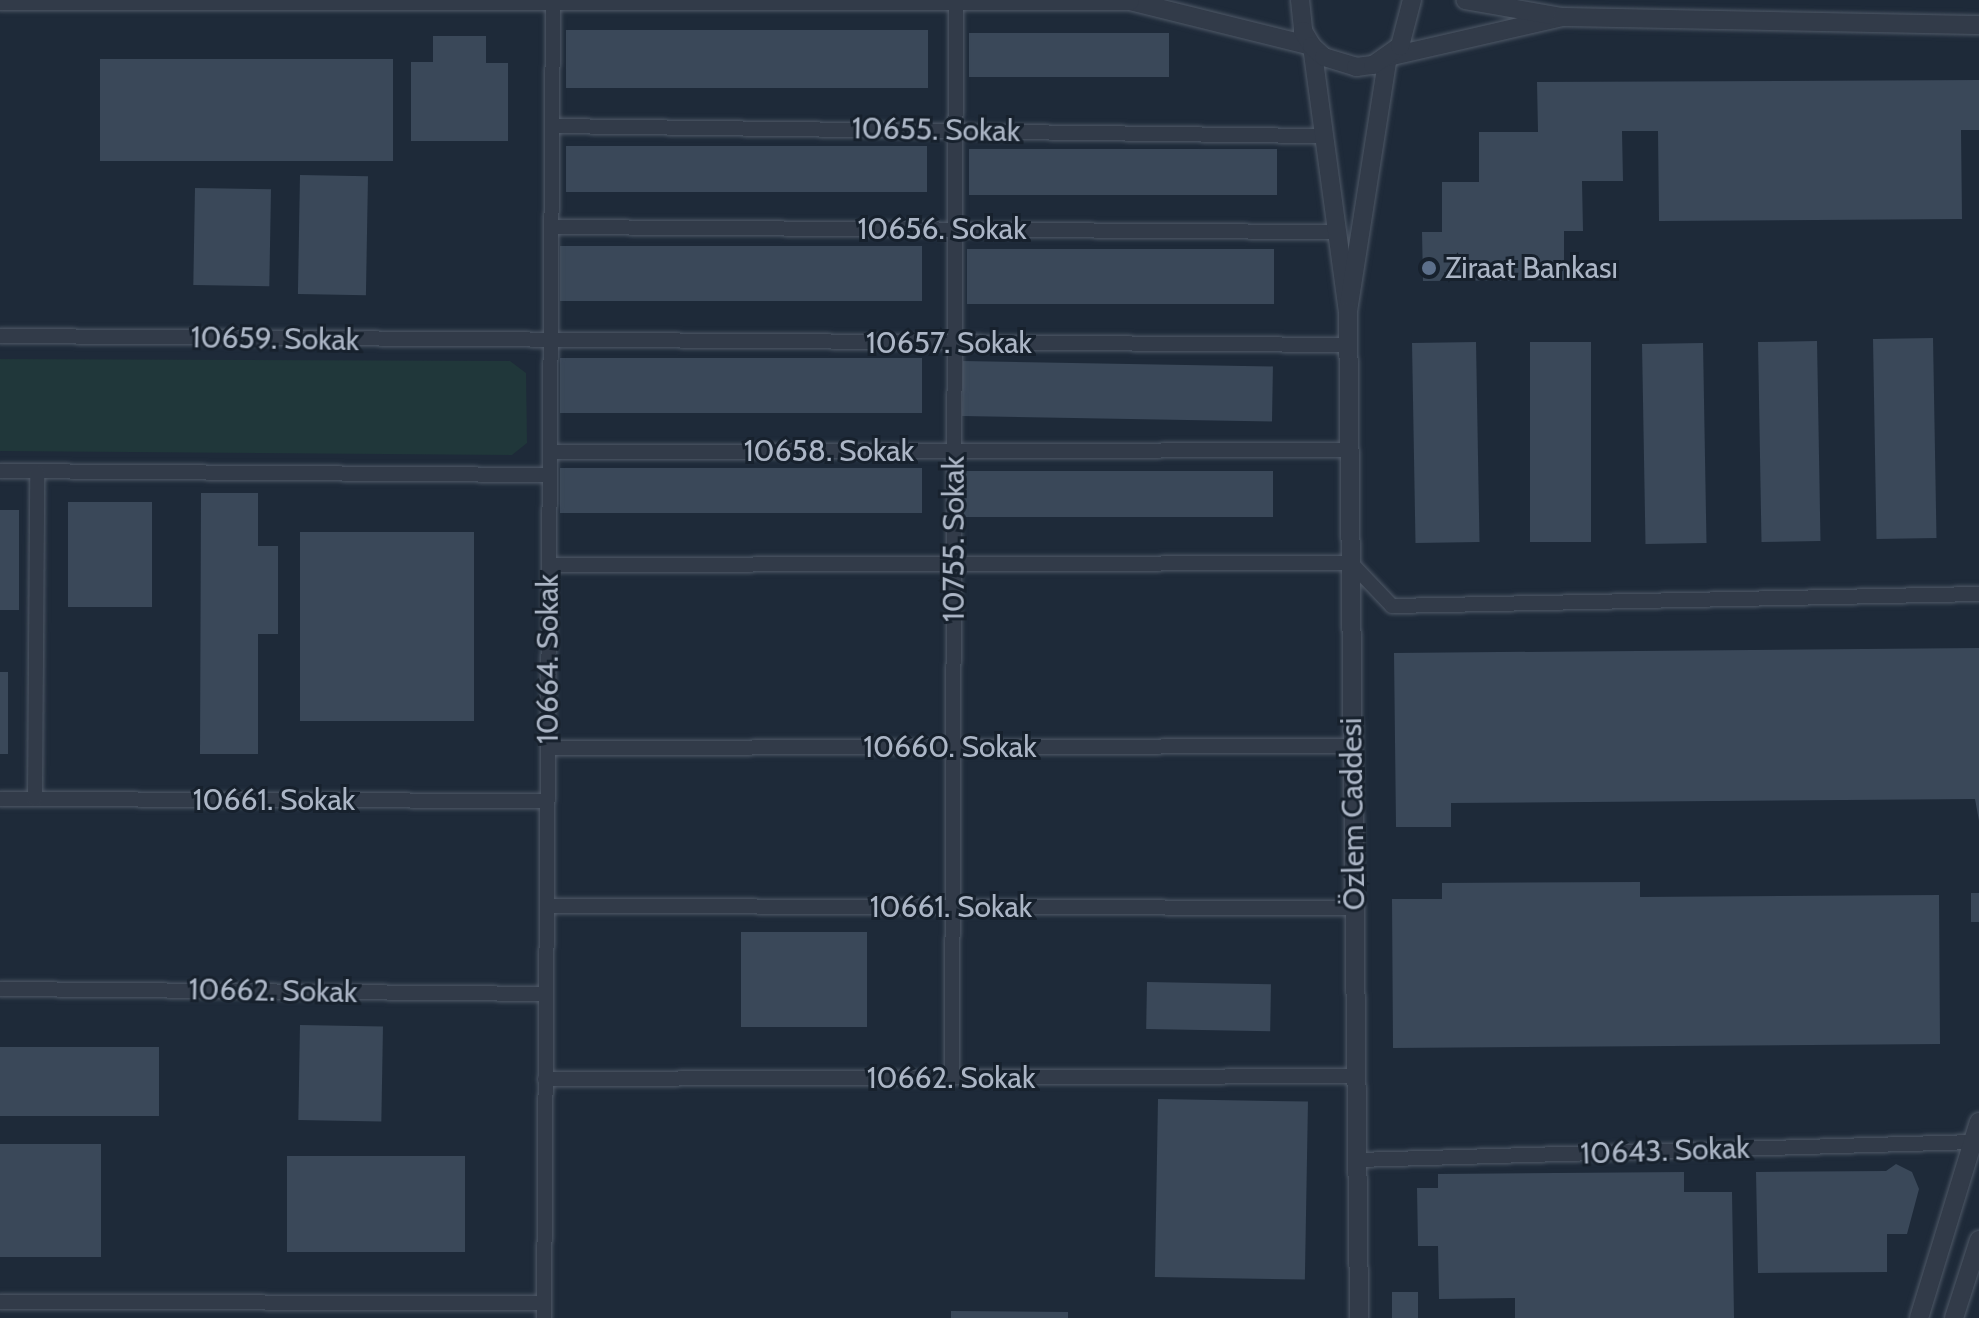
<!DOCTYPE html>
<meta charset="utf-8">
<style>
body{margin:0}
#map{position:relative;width:1979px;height:1318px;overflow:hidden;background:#1e2a39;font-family:Cabin,sans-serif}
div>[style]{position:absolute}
.green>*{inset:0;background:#20373a}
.building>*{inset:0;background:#3a4859;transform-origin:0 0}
.roads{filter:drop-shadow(0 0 2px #4f5967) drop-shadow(0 0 2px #4f5967)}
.minor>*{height:14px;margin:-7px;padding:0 7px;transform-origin:7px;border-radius:7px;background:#323b49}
.tertiary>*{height:18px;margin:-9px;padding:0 9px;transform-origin:9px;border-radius:9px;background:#323b49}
.dots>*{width:22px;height:22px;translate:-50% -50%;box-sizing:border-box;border:4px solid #17212d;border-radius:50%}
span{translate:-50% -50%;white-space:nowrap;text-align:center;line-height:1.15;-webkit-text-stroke:6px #17212d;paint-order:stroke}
.street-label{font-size:30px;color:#acb6c6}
.poi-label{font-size:30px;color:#acb6c6}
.left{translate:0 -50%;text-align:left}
</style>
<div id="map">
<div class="green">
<div style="clip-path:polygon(0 359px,510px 361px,526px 373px,527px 443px,512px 455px,0 451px)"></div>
</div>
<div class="building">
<div style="left:566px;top:30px;width:362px;height:58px"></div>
<div style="left:969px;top:33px;width:200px;height:44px"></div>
<div style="clip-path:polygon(433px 36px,486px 36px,486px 63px,508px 63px,508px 141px,411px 141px,411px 62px,433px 62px)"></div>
<div style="left:100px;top:59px;width:293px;height:102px"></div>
<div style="clip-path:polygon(1979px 80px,1979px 130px,1961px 130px,1962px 219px,1659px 221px,1658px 131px,1622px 131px,1623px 181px,1582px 181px,1583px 231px,1564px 231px,1564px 280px,1423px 281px,1422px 232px,1442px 232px,1442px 182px,1479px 182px,1479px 132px,1538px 132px,1537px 82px)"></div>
<div style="left:566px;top:146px;width:361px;height:46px"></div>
<div style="left:969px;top:149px;width:308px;height:46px"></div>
<div style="left:300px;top:175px;width:68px;height:119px;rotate:1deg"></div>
<div style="left:195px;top:188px;width:76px;height:97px;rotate:1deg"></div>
<div style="left:560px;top:246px;width:362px;height:55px"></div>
<div style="left:967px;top:249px;width:307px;height:55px"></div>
<div style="left:1933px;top:338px;width:200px;height:60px;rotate:89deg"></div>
<div style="left:1817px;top:341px;width:200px;height:59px;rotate:89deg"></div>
<div style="left:1476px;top:342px;width:200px;height:64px;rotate:89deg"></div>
<div style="left:1530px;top:342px;width:61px;height:200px"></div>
<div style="left:1703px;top:343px;width:200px;height:61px;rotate:89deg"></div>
<div style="left:560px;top:358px;width:362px;height:55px"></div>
<div style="left:963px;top:361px;width:310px;height:55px;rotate:1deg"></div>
<div style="left:560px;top:468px;width:362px;height:45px"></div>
<div style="left:964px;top:471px;width:309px;height:46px"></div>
<div style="clip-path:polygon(201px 493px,258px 493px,258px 546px,278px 546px,278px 634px,258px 634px,258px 754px,200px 754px)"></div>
<div style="left:68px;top:502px;width:84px;height:105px"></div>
<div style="left:0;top:510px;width:19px;height:100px"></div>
<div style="left:300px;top:532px;width:174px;height:189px"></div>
<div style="clip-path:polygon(1979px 648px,1979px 821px,1975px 799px,1451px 803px,1451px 827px,1396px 827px,1394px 653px)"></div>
<div style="left:0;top:672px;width:8px;height:82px"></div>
<div style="clip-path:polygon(1640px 882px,1640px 897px,1939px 895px,1940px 1044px,1393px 1048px,1392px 899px,1442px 899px,1442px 883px)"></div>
<div style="left:1971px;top:893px;width:8px;height:29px"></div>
<div style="left:741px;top:932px;width:126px;height:95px"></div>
<div style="left:1147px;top:982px;width:124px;height:47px;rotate:1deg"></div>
<div style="left:300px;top:1025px;width:83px;height:95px;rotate:1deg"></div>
<div style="left:0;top:1047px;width:159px;height:69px"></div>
<div style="left:1158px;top:1099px;width:150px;height:178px;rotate:1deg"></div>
<div style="left:0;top:1144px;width:101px;height:113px"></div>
<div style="left:287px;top:1156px;width:178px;height:96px"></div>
<div style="clip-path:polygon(1896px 1164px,1912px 1172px,1919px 1189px,1907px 1234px,1887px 1234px,1887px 1272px,1758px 1273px,1756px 1172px,1886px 1171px)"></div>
<div style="clip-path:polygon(1684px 1172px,1684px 1192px,1732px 1192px,1734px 1318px,1515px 1318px,1515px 1298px,1439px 1299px,1438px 1246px,1418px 1246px,1417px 1188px,1438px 1188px,1438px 1174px)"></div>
<div style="left:1392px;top:1292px;width:26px;height:26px"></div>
<div style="clip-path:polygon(951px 1311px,1068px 1312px,1068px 1318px,951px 1318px)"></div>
</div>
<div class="roads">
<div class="minor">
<div style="left:552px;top:126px;width:768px;rotate:0.75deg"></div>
<div style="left:551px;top:227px;width:782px;rotate:0.37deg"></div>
<div style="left:0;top:336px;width:1348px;rotate:0.38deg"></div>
<div style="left:550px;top:452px;width:799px;rotate:-0.14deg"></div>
<div style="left:0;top:471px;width:549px;rotate:0.42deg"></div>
<div style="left:549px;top:565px;width:802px;rotate:-0.14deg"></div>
<div style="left:1351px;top:563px;width:59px;rotate:46.4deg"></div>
<div style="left:1392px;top:606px;width:587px;rotate:-1.17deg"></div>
<div style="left:548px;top:748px;width:804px;rotate:-0.14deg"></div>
<div style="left:0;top:799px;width:547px;rotate:0.21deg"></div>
<div style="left:35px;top:799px;width:327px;rotate:-89.6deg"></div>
<div style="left:547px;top:906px;width:808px;rotate:0.14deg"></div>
<div style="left:0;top:989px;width:546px;rotate:0.52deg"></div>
<div style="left:952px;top:1078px;width:1077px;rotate:-89.79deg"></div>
<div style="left:545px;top:1079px;width:811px;rotate:-0.21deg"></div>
<div style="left:1357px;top:1160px;width:616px;rotate:-1.67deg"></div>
<div style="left:0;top:1302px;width:544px;rotate:0.11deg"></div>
<div style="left:544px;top:1318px;width:1318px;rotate:-89.61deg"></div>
</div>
<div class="tertiary">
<div style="left:1147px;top:0;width:17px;rotate:177deg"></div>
<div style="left:1130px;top:1px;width:187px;rotate:13.9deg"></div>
<div style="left:1312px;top:46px;width:267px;rotate:82.3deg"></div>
<div style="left:1348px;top:311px;width:257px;rotate:-81.1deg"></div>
<div style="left:1388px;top:57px;width:179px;rotate:-12.9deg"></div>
<div style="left:1562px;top:17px;width:98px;rotate:-170.1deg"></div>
<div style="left:1300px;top:0;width:31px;rotate:84deg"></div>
<div style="left:1303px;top:31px;width:17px;rotate:59deg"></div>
<div style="left:1312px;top:46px;width:16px;rotate:43deg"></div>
<div style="left:1324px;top:57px;width:34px;rotate:17deg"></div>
<div style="left:1356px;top:67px;width:17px;rotate:-7deg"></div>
<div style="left:1373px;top:65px;width:33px;rotate:-35deg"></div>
<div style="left:1400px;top:46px;width:48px;rotate:-75.4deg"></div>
<div style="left:0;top:1px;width:1130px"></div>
<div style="left:1562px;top:17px;width:417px;rotate:1.1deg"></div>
<div style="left:1348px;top:311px;width:1007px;rotate:89.37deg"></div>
<div style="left:1919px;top:1318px;width:205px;rotate:-73deg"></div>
<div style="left:1954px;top:1318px;width:82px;rotate:-72.2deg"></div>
</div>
</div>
<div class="dots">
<div style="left:1429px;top:268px;background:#5c6f8a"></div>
</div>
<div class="street-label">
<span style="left:936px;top:130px;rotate:1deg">10655. Sokak</span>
<span style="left:942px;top:229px">10656. Sokak</span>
<span style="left:275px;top:339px;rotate:1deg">10659. Sokak</span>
<span style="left:949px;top:343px">10657. Sokak</span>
<span style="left:829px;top:451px">10658. Sokak</span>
<span style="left:954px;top:539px;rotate:-90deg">10755. Sokak</span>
<span style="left:548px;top:659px;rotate:-90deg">10664. Sokak</span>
<span style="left:950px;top:747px">10660. Sokak</span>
<span style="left:274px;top:800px">10661. Sokak</span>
<span style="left:1353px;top:814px;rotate:-91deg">Özlem Caddesi</span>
<span style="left:951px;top:907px">10661. Sokak</span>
<span style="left:273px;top:991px;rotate:1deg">10662. Sokak</span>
<span style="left:951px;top:1078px">10662. Sokak</span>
<span style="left:1665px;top:1151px;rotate:-2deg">10643. Sokak</span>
</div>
<div class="poi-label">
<span class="left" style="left:1445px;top:268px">Ziraat Bankası</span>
</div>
</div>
